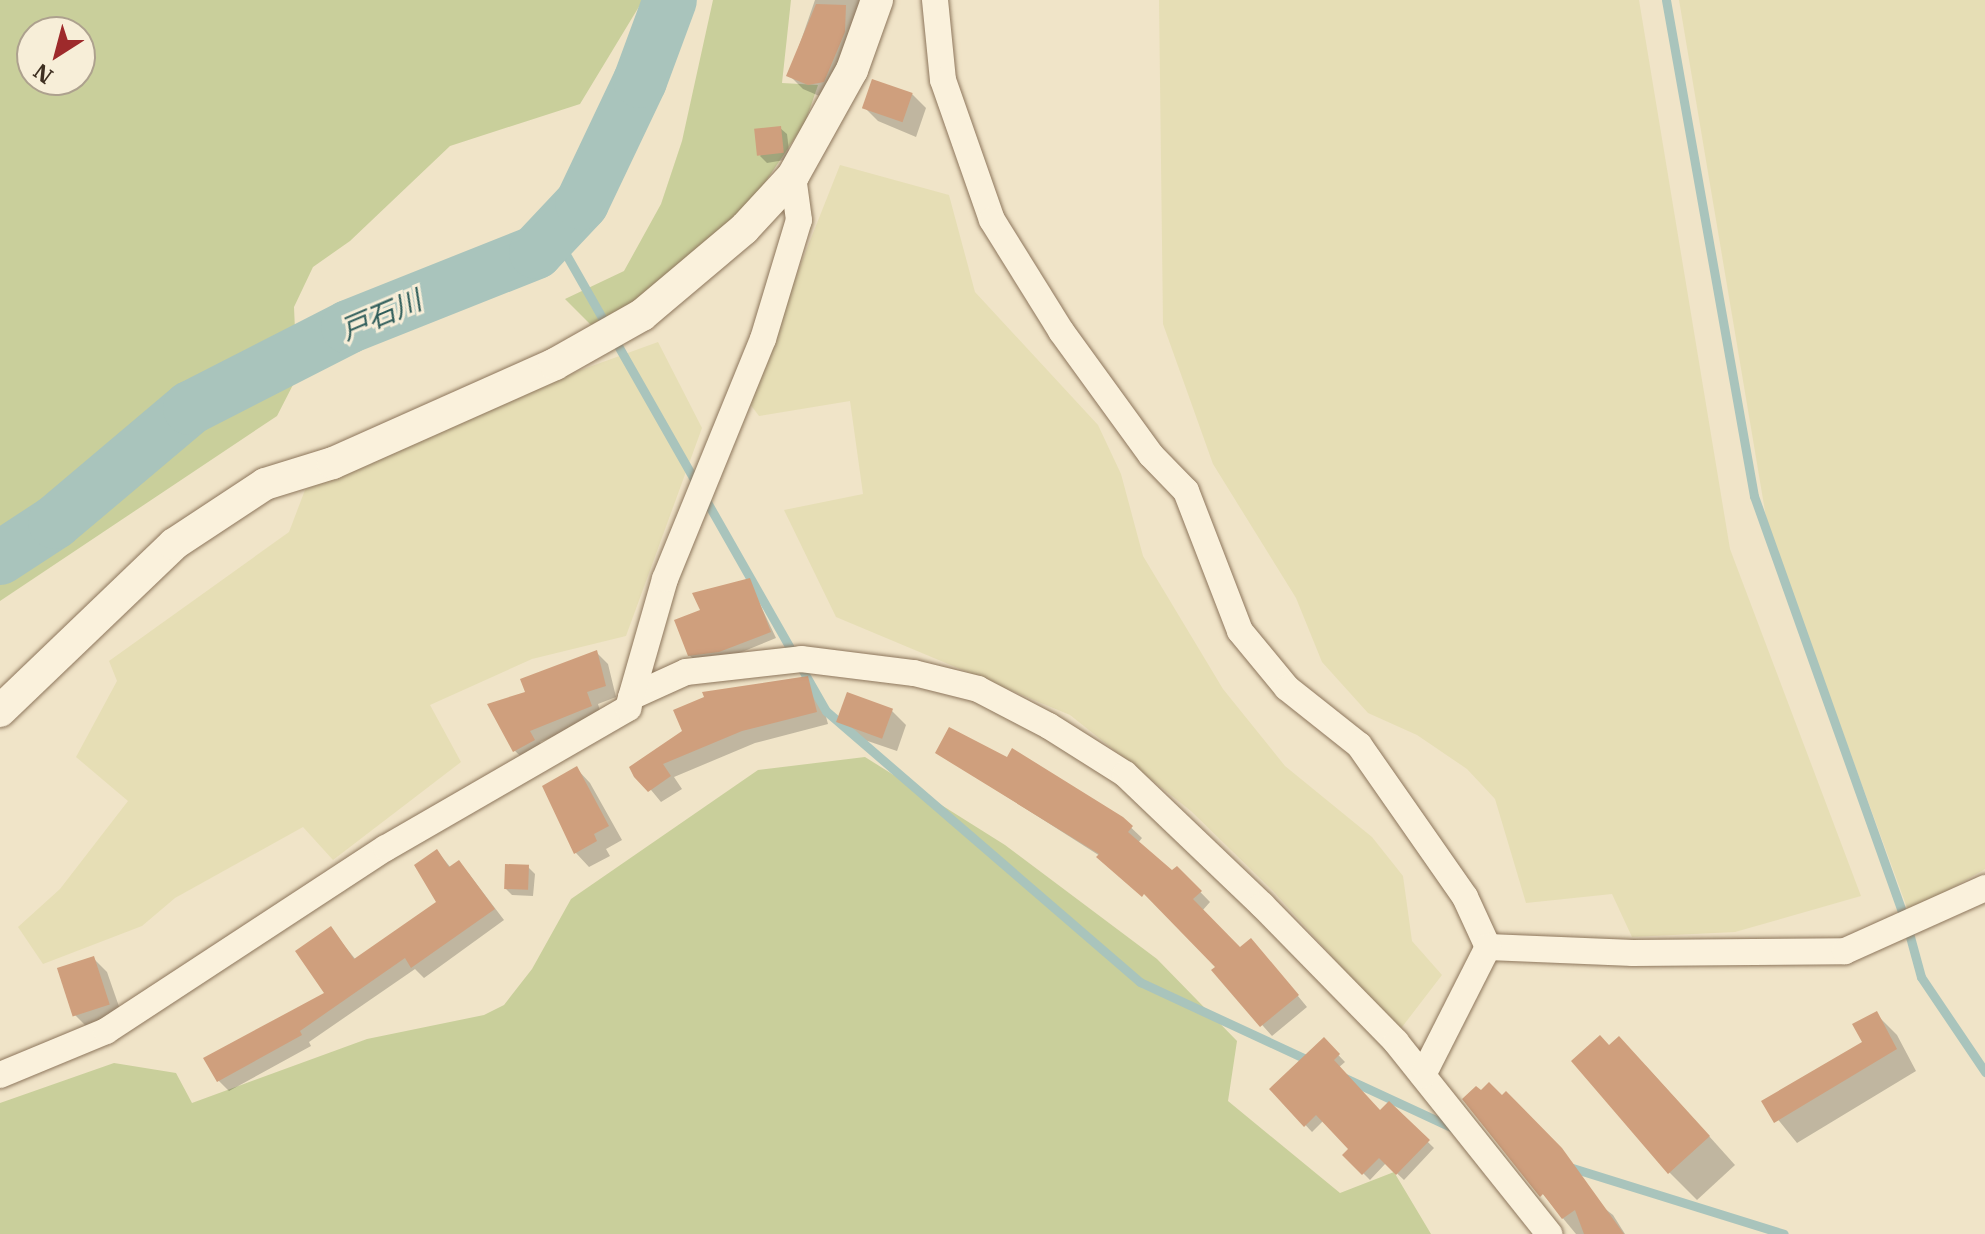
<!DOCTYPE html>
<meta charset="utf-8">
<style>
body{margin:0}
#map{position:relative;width:1985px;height:1234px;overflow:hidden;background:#f0e4c8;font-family:"IBM Plex Serif","Noto Sans JP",serif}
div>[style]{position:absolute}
.farmland>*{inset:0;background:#e6deb5}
.green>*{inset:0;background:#c9cf9b}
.shadow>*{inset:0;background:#0003}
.stream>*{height:9px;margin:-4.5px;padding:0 4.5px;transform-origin:4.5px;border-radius:4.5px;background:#a9c4bc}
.river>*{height:54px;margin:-27px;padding:0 27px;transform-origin:27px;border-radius:27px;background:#a9c4bc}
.building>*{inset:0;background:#cf9f7d;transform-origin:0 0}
.roads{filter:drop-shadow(0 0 2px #8d765c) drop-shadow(0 0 2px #8d765c)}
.minor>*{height:26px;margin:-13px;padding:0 13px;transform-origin:13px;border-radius:13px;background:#faf1dc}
.tertiary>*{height:32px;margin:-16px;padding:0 16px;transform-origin:16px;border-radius:16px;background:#faf1dc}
span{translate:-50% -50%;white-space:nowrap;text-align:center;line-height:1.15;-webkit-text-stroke:6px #f7eed8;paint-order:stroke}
.water-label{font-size:28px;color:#2f5d5a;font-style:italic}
.north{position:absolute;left:16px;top:16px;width:80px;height:80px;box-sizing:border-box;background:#f7eed8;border:2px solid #ada18e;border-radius:50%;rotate:216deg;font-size:22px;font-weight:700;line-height:32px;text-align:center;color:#3d2e20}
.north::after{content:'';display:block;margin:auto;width:28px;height:36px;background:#9e2a2b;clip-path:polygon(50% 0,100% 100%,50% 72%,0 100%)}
</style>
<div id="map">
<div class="farmland">
<div style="clip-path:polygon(1159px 0,1639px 0,1730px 549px,1861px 896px,1735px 932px,1632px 937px,1612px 894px,1526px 903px,1495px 799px,1467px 769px,1417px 735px,1368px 713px,1322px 662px,1296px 598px,1213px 464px,1163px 324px)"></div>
<div style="clip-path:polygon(1679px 0,1985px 0,1985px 869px,1909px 913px,1768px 529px)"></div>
<div style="clip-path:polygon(840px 165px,949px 195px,975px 292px,1098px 425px,1121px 474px,1143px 556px,1223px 689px,1285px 766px,1372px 837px,1403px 876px,1412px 941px,1442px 975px,1399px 1031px,1274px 892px,1191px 811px,1070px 715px,836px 617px,784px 510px,863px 494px,850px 401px,759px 416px,747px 400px)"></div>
<div style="clip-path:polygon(658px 342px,702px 428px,626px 636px,532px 659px,430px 705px,461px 762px,333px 860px,303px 827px,175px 898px,142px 926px,43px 964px,18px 927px,60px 889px,128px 801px,76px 757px,117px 681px,109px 661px,289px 532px,305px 490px,474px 409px)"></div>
</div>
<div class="green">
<div style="clip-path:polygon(evenodd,0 0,643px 0,580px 104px,450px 146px,350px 241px,313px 267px,294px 307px,297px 377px,277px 416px,0 601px,0 0,32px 32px,80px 32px,80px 80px,32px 80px,32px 32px)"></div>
<div style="clip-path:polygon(713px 0,791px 0,782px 83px,818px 85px,805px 123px,754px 199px,656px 290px,591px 325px,565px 299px,624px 271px,661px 204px,682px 141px)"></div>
<div style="clip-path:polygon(865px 757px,1005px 845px,1157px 959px,1237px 1041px,1228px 1101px,1340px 1193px,1394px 1172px,1431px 1234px,0 1234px,0 1103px,114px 1063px,176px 1073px,192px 1103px,367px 1039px,484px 1015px,504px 1005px,532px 969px,571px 899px,758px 770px)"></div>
</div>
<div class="shadow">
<div style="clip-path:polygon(815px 0,859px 0,859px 46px,824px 98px,803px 89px,789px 75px)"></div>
<div style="clip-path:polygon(912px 94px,926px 108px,916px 137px,878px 121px,864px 107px)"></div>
<div style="clip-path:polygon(780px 128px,787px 134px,790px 159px,767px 163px,760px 156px)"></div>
<div style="clip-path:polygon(749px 581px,776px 638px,727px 658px,696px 661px,689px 655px,702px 611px)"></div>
<div style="clip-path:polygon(597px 653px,608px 664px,616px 697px,598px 704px,602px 717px,540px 742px,545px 752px,527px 762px,515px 751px,528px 693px)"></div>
<div style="clip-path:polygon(807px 678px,819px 691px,828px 724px,755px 743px,674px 777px,682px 789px,661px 802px,632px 767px)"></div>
<div style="clip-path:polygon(892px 711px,906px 725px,897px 751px,853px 736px,839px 722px)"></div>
<div style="clip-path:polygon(938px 753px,1122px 819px,1142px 838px,1138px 843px,1172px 873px,1177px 868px,1210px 902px,1202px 911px,1240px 949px,1261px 951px,1307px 1007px,1272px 1036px,1214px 971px,1218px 967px,1156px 903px,1100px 856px)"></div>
<div style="clip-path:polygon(577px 769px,590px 783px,622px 840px,606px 849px,610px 856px,589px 867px,576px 853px)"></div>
<div style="clip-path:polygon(437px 851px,451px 868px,459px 863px,469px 874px,504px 920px,424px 978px,415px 969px,309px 1042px,311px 1046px,229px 1091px,218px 1080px,327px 993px,331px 929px,356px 960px,438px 903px)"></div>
<div style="clip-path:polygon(528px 867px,535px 874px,533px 896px,512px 895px,505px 888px)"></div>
<div style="clip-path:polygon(93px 958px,107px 972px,123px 1018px,89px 1029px,75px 1015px)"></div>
<div style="clip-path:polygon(1876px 1014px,1897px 1035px,1916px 1071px,1797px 1143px,1764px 1102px,1865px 1042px)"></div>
<div style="clip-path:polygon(1324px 1040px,1345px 1062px,1338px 1068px,1381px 1112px,1389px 1104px,1434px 1148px,1404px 1180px,1386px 1163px,1370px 1180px,1345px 1155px,1351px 1149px,1324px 1120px,1312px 1132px,1272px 1089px)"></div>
<div style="clip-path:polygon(1609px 1047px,1646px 1066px,1735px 1165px,1697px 1200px,1669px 1172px)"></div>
<div style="clip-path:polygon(1465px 1100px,1613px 1215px,1625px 1234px,1576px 1234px)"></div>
</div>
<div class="stream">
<div style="left:1666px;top:0;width:504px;rotate:79.94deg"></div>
<div style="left:1754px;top:496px;width:452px;rotate:70.4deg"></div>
<div style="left:1906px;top:922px;width:57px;rotate:74.7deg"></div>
<div style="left:1921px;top:977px;width:115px;rotate:56deg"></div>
<div style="left:555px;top:235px;width:548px;rotate:60.35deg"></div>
<div style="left:826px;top:711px;width:415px;rotate:40.8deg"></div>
<div style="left:1140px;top:982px;width:190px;rotate:24.9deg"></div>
<div style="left:1343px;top:1077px;width:121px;rotate:24.9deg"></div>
<div style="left:1566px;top:1166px;width:228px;rotate:17.3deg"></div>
</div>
<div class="river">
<div style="left:0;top:558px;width:66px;rotate:-33.2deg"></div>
<div style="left:55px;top:522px;width:177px;rotate:-40.2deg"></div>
<div style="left:190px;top:408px;width:178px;rotate:-27.1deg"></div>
<div style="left:348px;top:327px;width:202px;rotate:-21.7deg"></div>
<div style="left:536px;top:252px;width:67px;rotate:-46.8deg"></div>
<div style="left:582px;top:203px;width:135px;rotate:-64.6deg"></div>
<div style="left:640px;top:81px;width:86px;rotate:-69.7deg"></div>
</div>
<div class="building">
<div style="clip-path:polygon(816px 4px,846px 5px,845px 32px,824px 82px,808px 85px,786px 76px)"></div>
<div style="left:872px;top:79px;width:43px;height:31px;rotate:19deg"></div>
<div style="left:781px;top:126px;width:27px;height:27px;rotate:84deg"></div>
<div style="clip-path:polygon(750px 578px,771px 632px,719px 652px,688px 656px,674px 620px,700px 610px,692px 593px)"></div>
<div style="clip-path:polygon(597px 650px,606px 686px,587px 692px,592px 706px,530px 731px,535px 740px,513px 752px,487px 704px,525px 692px,520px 679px)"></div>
<div style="clip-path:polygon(808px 676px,817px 712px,742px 731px,663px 764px,671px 776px,648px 792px,634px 777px,629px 767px,682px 731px,673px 710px,704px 697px,702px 692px)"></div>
<div style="left:847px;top:692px;width:49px;height:32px;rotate:20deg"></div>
<div style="clip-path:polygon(949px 727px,1007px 757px,1012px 748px,1123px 817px,1133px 826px,1128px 832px,1172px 870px,1177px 866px,1202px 891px,1193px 899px,1240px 947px,1251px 938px,1299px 995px,1260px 1027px,1211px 970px,1215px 967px,1144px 894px,1142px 897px,1096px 857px,1099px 854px,935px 753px)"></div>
<div style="clip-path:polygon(577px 766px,609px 826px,594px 834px,597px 841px,574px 854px,542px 786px)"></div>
<div style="clip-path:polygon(437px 849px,449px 867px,459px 860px,495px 909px,411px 968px,405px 958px,300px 1031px,302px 1035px,217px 1082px,203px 1058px,324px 993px,295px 951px,331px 926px,354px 959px,436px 902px,414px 865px)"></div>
<div style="left:505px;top:864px;width:24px;height:25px;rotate:2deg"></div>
<div style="left:94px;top:956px;width:51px;height:39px;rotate:72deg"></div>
<div style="clip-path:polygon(1877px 1011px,1897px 1049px,1774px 1123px,1761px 1101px,1862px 1042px,1852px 1024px)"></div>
<div style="clip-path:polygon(1600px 1035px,1609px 1045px,1619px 1036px,1710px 1136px,1668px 1174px,1571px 1061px)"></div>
<div style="clip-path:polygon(1324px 1037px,1340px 1054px,1334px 1060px,1380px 1110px,1389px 1101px,1430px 1140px,1396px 1175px,1379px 1158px,1362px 1175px,1342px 1155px,1348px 1149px,1316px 1115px,1304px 1127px,1269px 1089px)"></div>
<div style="clip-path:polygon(1489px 1082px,1502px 1095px,1506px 1091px,1562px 1148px,1624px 1234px,1584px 1234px,1575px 1210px,1562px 1219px,1543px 1194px,1540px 1197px,1462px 1099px,1476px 1086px,1481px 1090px)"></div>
</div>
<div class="roads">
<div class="minor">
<div style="left:935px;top:0;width:80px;rotate:84.3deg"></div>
<div style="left:943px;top:80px;width:148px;rotate:70.7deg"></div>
<div style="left:992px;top:220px;width:131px;rotate:58.1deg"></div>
<div style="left:1061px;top:331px;width:153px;rotate:54deg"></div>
<div style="left:1151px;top:455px;width:50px;rotate:45.8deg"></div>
<div style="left:1186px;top:491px;width:150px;rotate:68.9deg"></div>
<div style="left:1240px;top:631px;width:74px;rotate:50.5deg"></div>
<div style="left:1287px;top:688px;width:92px;rotate:38.4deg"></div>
<div style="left:1359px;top:745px;width:185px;rotate:55.1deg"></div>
<div style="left:1465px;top:897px;width:55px;rotate:65.3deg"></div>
<div style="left:631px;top:697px;width:60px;rotate:-24.4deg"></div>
<div style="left:686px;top:672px;width:116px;rotate:-6.4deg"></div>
<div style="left:801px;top:659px;width:114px;rotate:7.1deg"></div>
<div style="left:914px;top:673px;width:66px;rotate:14deg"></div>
<div style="left:978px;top:689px;width:80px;rotate:27.5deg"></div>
<div style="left:1049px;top:726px;width:90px;rotate:32.3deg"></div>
<div style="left:1125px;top:774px;width:190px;rotate:43.7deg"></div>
<div style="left:1262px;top:905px;width:192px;rotate:45.6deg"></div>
<div style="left:1396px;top:1042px;width:246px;rotate:51.4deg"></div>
<div style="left:1488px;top:947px;width:145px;rotate:2.4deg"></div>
<div style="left:1633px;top:953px;width:212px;rotate:-0.5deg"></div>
<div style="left:1845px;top:951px;width:154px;rotate:-24.2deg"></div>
<div style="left:0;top:1075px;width:115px;rotate:-22.5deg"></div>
<div style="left:106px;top:1031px;width:334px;rotate:-33.2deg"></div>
<div style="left:386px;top:848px;width:280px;rotate:-30deg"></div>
<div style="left:628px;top:708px;width:134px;rotate:-74deg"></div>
<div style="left:665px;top:579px;width:259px;rotate:-67.8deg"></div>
<div style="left:763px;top:339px;width:124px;rotate:-73.2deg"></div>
<div style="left:799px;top:220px;width:44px;rotate:-97.8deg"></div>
<div style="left:1423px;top:1075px;width:144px;rotate:-63.1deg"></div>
</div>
<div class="tertiary">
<div style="left:0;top:711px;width:241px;rotate:-43.8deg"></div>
<div style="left:174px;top:544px;width:109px;rotate:-33.4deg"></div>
<div style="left:265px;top:484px;width:71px;rotate:-17.2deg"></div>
<div style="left:333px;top:463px;width:243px;rotate:-24deg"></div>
<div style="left:555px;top:364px;width:100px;rotate:-29.4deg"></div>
<div style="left:642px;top:315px;width:133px;rotate:-40.1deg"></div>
<div style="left:744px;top:229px;width:72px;rotate:-47.2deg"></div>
<div style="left:793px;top:176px;width:121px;rotate:-60.9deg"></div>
<div style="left:852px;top:70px;width:74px;rotate:-70.3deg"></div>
</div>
</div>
<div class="water-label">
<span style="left:381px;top:315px;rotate:-23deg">戸石川</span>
</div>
<div class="north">N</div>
</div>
